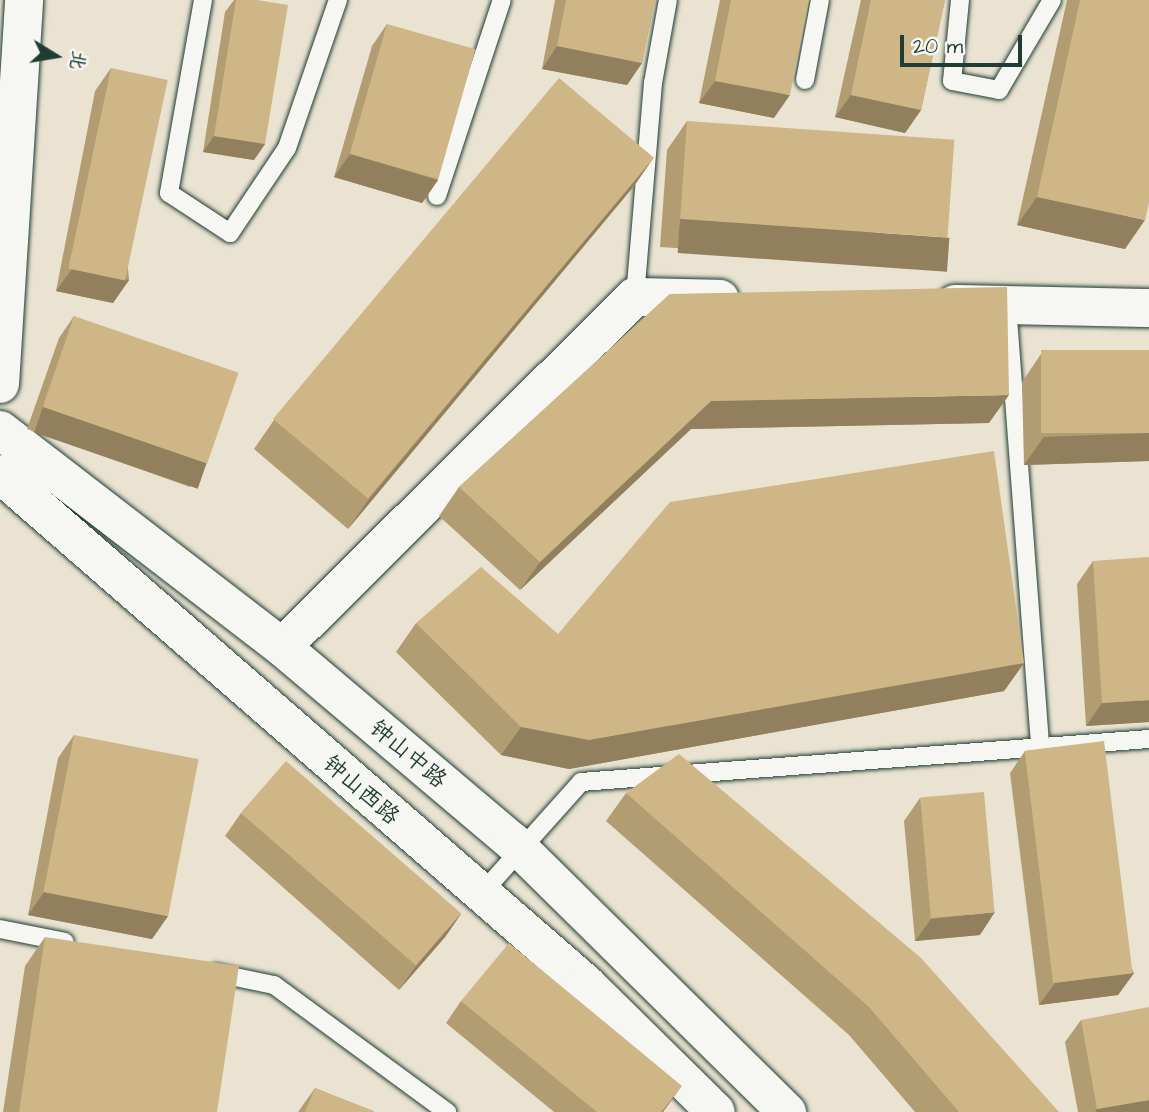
<!DOCTYPE html>
<meta charset="utf-8">
<style>
body{margin:0}
#map{position:relative;width:1149px;height:1112px;overflow:hidden;background:#eae3d2;font-family:"Architects Daughter","LXGW WenKai TC",sans-serif}
div>[style]{position:absolute}
.roads{filter:drop-shadow(0 0 2px #1f3d34) drop-shadow(0 0 2px #1f3d34)}
.service>*{height:18px;margin:-9px;padding:0 9px;transform-origin:9px;border-radius:9px;background:#f6f6f2}
.tertiary>*{height:38px;margin:-19px;padding:0 19px;transform-origin:19px;border-radius:19px;background:#f6f6f2}
.secondary>*{height:38px;margin:-19px;padding:0 19px;transform-origin:19px;border-radius:19px;background:#f6f6f2}
.wall>*{inset:0;background:#b29d73}
.shaded-wall>*{inset:0;background:#917f5e;transform-origin:0 0}
.building>*{inset:0;background:#cfb686;transform-origin:0 0}
span{translate:-50% -50%;white-space:nowrap;text-align:center;line-height:1.15;-webkit-text-stroke:7px #f6f6f2;paint-order:stroke}
.street-label{font-size:23px;color:#1f3d34}
.north{position:absolute;left:21px;top:21px;width:70px;height:70px;-webkit-text-stroke:5px #f6f6f2;paint-order:stroke;rotate:101deg;font-size:19px;font-weight:700;line-height:28px;text-align:center;color:#1f3d34}
.north::after{content:'';display:block;margin:auto;width:24px;height:32px;background:#1f3d34;clip-path:polygon(50% 0,100% 100%,50% 72%,0 100%)}
.scale{position:absolute;left:900px;top:35px;width:122px;height:32px;box-sizing:border-box;border:4px solid #1f3d34;border-top:0;padding-left:9px;font-size:21px;line-height:24px;white-space:nowrap;color:#1f3d34;-webkit-text-stroke:5px #f6f6f2;paint-order:stroke}
</style>
<div id="map">
<div class="roads">
<div class="service">
<div style="left:203px;top:0;width:196px;rotate:100deg"></div>
<div style="left:169px;top:193px;width:73px;rotate:33.3deg"></div>
<div style="left:230px;top:233px;width:102px;rotate:-56.2deg"></div>
<div style="left:287px;top:148px;width:157px;rotate:-71deg"></div>
<div style="left:960px;top:0;width:81px;rotate:95.6deg"></div>
<div style="left:952px;top:81px;width:48px;rotate:10.8deg"></div>
<div style="left:999px;top:90px;width:104px;rotate:-59.5deg"></div>
<div style="left:805px;top:80px;width:81px;rotate:-79.4deg"></div>
<div style="left:437px;top:196px;width:206px;rotate:-71.7deg"></div>
<div style="left:635px;top:297px;width:215px;rotate:-85.2deg"></div>
<div style="left:653px;top:83px;width:84px;rotate:-79.8deg"></div>
<div style="left:1007px;top:305px;width:444px;rotate:85.7deg"></div>
<div style="left:481px;top:894px;width:150px;rotate:-48.2deg"></div>
<div style="left:581px;top:782px;width:570px;rotate:-4.33deg"></div>
<div style="left:0;top:929px;width:66px;rotate:11.3deg"></div>
<div style="left:216px;top:973px;width:59px;rotate:11.7deg"></div>
<div style="left:274px;top:985px;width:215px;rotate:36.3deg"></div>
</div>
<div class="tertiary">
<div style="left:955px;top:304px;width:194px;rotate:1.2deg"></div>
<div style="left:0;top:384px;width:385px;rotate:-86.4deg"></div>
<div style="left:282px;top:647px;width:497px;rotate:-44.8deg"></div>
<div style="left:635px;top:297px;width:85px;rotate:1.3deg"></div>
</div>
<div class="secondary">
<div style="left:0;top:430px;width:356px;rotate:37.6deg"></div>
<div style="left:282px;top:647px;width:302px;rotate:40.2deg"></div>
<div style="left:513px;top:842px;width:385px;rotate:44.6deg"></div>
<div style="left:0;top:474px;width:777px;rotate:41.03deg"></div>
<div style="left:586px;top:984px;width:182px;rotate:44.6deg"></div>
</div>
</div>
<div class="wall">
<div style="clip-path:polygon(234px 0,257px 0,265px 144px,254px 160px,203px 152px,225px 12px)"></div>
<div style="clip-path:polygon(555px 0,655px 0,642px 63px,627px 85px,542px 69px)"></div>
<div style="clip-path:polygon(720px 0,809px 0,774px 118px,699px 103px)"></div>
<div style="clip-path:polygon(861px 0,945px 0,921px 110px,905px 133px,835px 117px)"></div>
<div style="clip-path:polygon(1067px 0,1149px 0,1125px 249px,1017px 225px)"></div>
<div style="clip-path:polygon(387px 24px,438px 180px,422px 203px,334px 177px,372px 46px)"></div>
<div style="clip-path:polygon(111px 68px,129px 280px,113px 303px,56px 291px,95px 91px)"></div>
<div style="clip-path:polygon(687px 121px,929px 264px,660px 247px,667px 150px)"></div>
<div style="clip-path:polygon(654px 157px,634px 186px,348px 529px,254px 449px,274px 420px)"></div>
<div style="clip-path:polygon(670px 294px,989px 423px,691px 429px,520px 590px,439px 516px,459px 487px)"></div>
<div style="clip-path:polygon(74px 316px,206px 464px,190px 487px,27px 429px,59px 338px)"></div>
<div style="clip-path:polygon(1149px 350px,1149px 461px,1024px 465px,1022px 382px,1041px 354px)"></div>
<div style="clip-path:polygon(1093px 561px,1149px 722px,1086px 726px,1077px 584px)"></div>
<div style="clip-path:polygon(416px 623px,558px 634px,1024px 663px,1004px 691px,569px 769px,501px 755px,396px 652px)"></div>
<div style="clip-path:polygon(74px 735px,168px 916px,152px 939px,28px 915px,58px 758px)"></div>
<div style="clip-path:polygon(1025px 751px,1134px 973px,1118px 995px,1039px 1005px,1010px 773px)"></div>
<div style="clip-path:polygon(626px 793px,1059px 1112px,915px 1112px,849px 1035px,606px 821px)"></div>
<div style="clip-path:polygon(920px 798px,980px 935px,915px 941px,904px 821px)"></div>
<div style="clip-path:polygon(241px 813px,461px 914px,445px 937px,399px 990px,225px 836px)"></div>
<div style="clip-path:polygon(45px 937px,217px 1112px,3px 1112px,25px 966px)"></div>
<div style="clip-path:polygon(461px 1001px,663px 1112px,554px 1112px,446px 1023px)"></div>
<div style="clip-path:polygon(1081px 1020px,1149px 1112px,1078px 1112px,1065px 1042px)"></div>
<div style="clip-path:polygon(315px 1088px,374px 1112px,298px 1112px)"></div>
</div>
<div class="shaded-wall">
<div style="clip-path:polygon(557px 46px,642px 63px,627px 85px,542px 69px)"></div>
<div style="clip-path:polygon(715px 81px,790px 95px,774px 118px,699px 103px)"></div>
<div style="clip-path:polygon(851px 95px,921px 110px,905px 133px,835px 117px)"></div>
<div style="clip-path:polygon(214px 136px,265px 144px,254px 160px,203px 152px)"></div>
<div style="clip-path:polygon(350px 154px,438px 180px,422px 203px,334px 177px)"></div>
<div style="clip-path:polygon(654px 157px,634px 186px,348px 529px,368px 500px)"></div>
<div style="clip-path:polygon(1037px 197px,1145px 220px,1125px 249px,1017px 225px)"></div>
<div style="left:680px;top:219px;width:270px;height:34px;rotate:4deg"></div>
<div style="clip-path:polygon(72px 269px,129px 280px,113px 303px,56px 291px)"></div>
<div style="clip-path:polygon(1009px 395px,989px 423px,691px 429px,520px 590px,540px 562px,711px 401px)"></div>
<div style="left:43px;top:407px;width:173px;height:27px;rotate:19deg"></div>
<div style="clip-path:polygon(1149px 433px,1149px 461px,1024px 465px,1044px 437px)"></div>
<div style="clip-path:polygon(1024px 663px,1004px 691px,569px 769px,501px 755px,521px 727px)"></div>
<div style="clip-path:polygon(1149px 700px,1149px 722px,1086px 726px,1102px 703px)"></div>
<div style="clip-path:polygon(44px 892px,168px 916px,152px 939px,28px 915px)"></div>
<div style="clip-path:polygon(995px 912px,980px 935px,915px 941px,931px 919px)"></div>
<div style="clip-path:polygon(461px 914px,445px 937px,399px 990px,415px 967px)"></div>
<div style="clip-path:polygon(1134px 973px,1118px 995px,1039px 1005px,1055px 983px)"></div>
<div style="clip-path:polygon(682px 1086px,663px 1112px,661px 1112px)"></div>
<div style="clip-path:polygon(1149px 1100px,1149px 1112px,1095px 1112px,1097px 1109px)"></div>
</div>
<div class="building">
<div style="clip-path:polygon(236px 0,257px 0,288px 5px,265px 144px,214px 136px)"></div>
<div style="clip-path:polygon(566px 0,655px 0,642px 63px,557px 46px)"></div>
<div style="clip-path:polygon(731px 0,809px 0,790px 95px,715px 81px)"></div>
<div style="clip-path:polygon(871px 0,945px 0,921px 110px,851px 95px)"></div>
<div style="clip-path:polygon(1080px 0,1149px 0,1149px 203px,1145px 220px,1037px 197px)"></div>
<div style="left:387px;top:24px;width:92px;height:135px;rotate:16deg"></div>
<div style="left:111px;top:68px;width:58px;height:205px;rotate:12deg"></div>
<div style="left:559px;top:78px;width:124px;height:445px;rotate:40deg"></div>
<div style="left:687px;top:121px;width:268px;height:98px;rotate:4deg"></div>
<div style="clip-path:polygon(1007px 287px,1009px 395px,711px 401px,540px 562px,459px 487px,670px 294px)"></div>
<div style="left:74px;top:316px;width:174px;height:96px;rotate:19deg"></div>
<div style="left:1149px;top:350px;width:83px;height:108px;rotate:90deg"></div>
<div style="clip-path:polygon(994px 451px,1024px 663px,589px 740px,521px 727px,416px 623px,481px 567px,558px 634px,670px 502px)"></div>
<div style="clip-path:polygon(1149px 557px,1149px 700px,1102px 703px,1093px 561px)"></div>
<div style="left:74px;top:735px;width:127px;height:160px;rotate:11deg"></div>
<div style="left:1104px;top:741px;width:234px;height:80px;rotate:83deg"></div>
<div style="clip-path:polygon(679px 754px,921px 958px,1059px 1112px,959px 1112px,869px 1007px,626px 793px)"></div>
<div style="left:286px;top:761px;width:232px;height:69px;rotate:41deg"></div>
<div style="left:984px;top:792px;width:121px;height:64px;rotate:85deg"></div>
<div style="clip-path:polygon(45px 937px,239px 966px,217px 1112px,19px 1112px)"></div>
<div style="clip-path:polygon(509px 943px,682px 1086px,661px 1112px,597px 1112px,461px 1001px)"></div>
<div style="clip-path:polygon(1149px 1007px,1149px 1100px,1097px 1109px,1081px 1020px)"></div>
<div style="clip-path:polygon(315px 1088px,374px 1111px,374px 1112px,305px 1112px)"></div>
</div>
<div class="street-label">
<span style="left:408px;top:754px;rotate:40deg">钟山中路</span>
<span style="left:361px;top:790px;rotate:41deg">钟山西路</span>
</div>
<div class="north">北</div>
<div class="scale">20 m</div>
</div>
